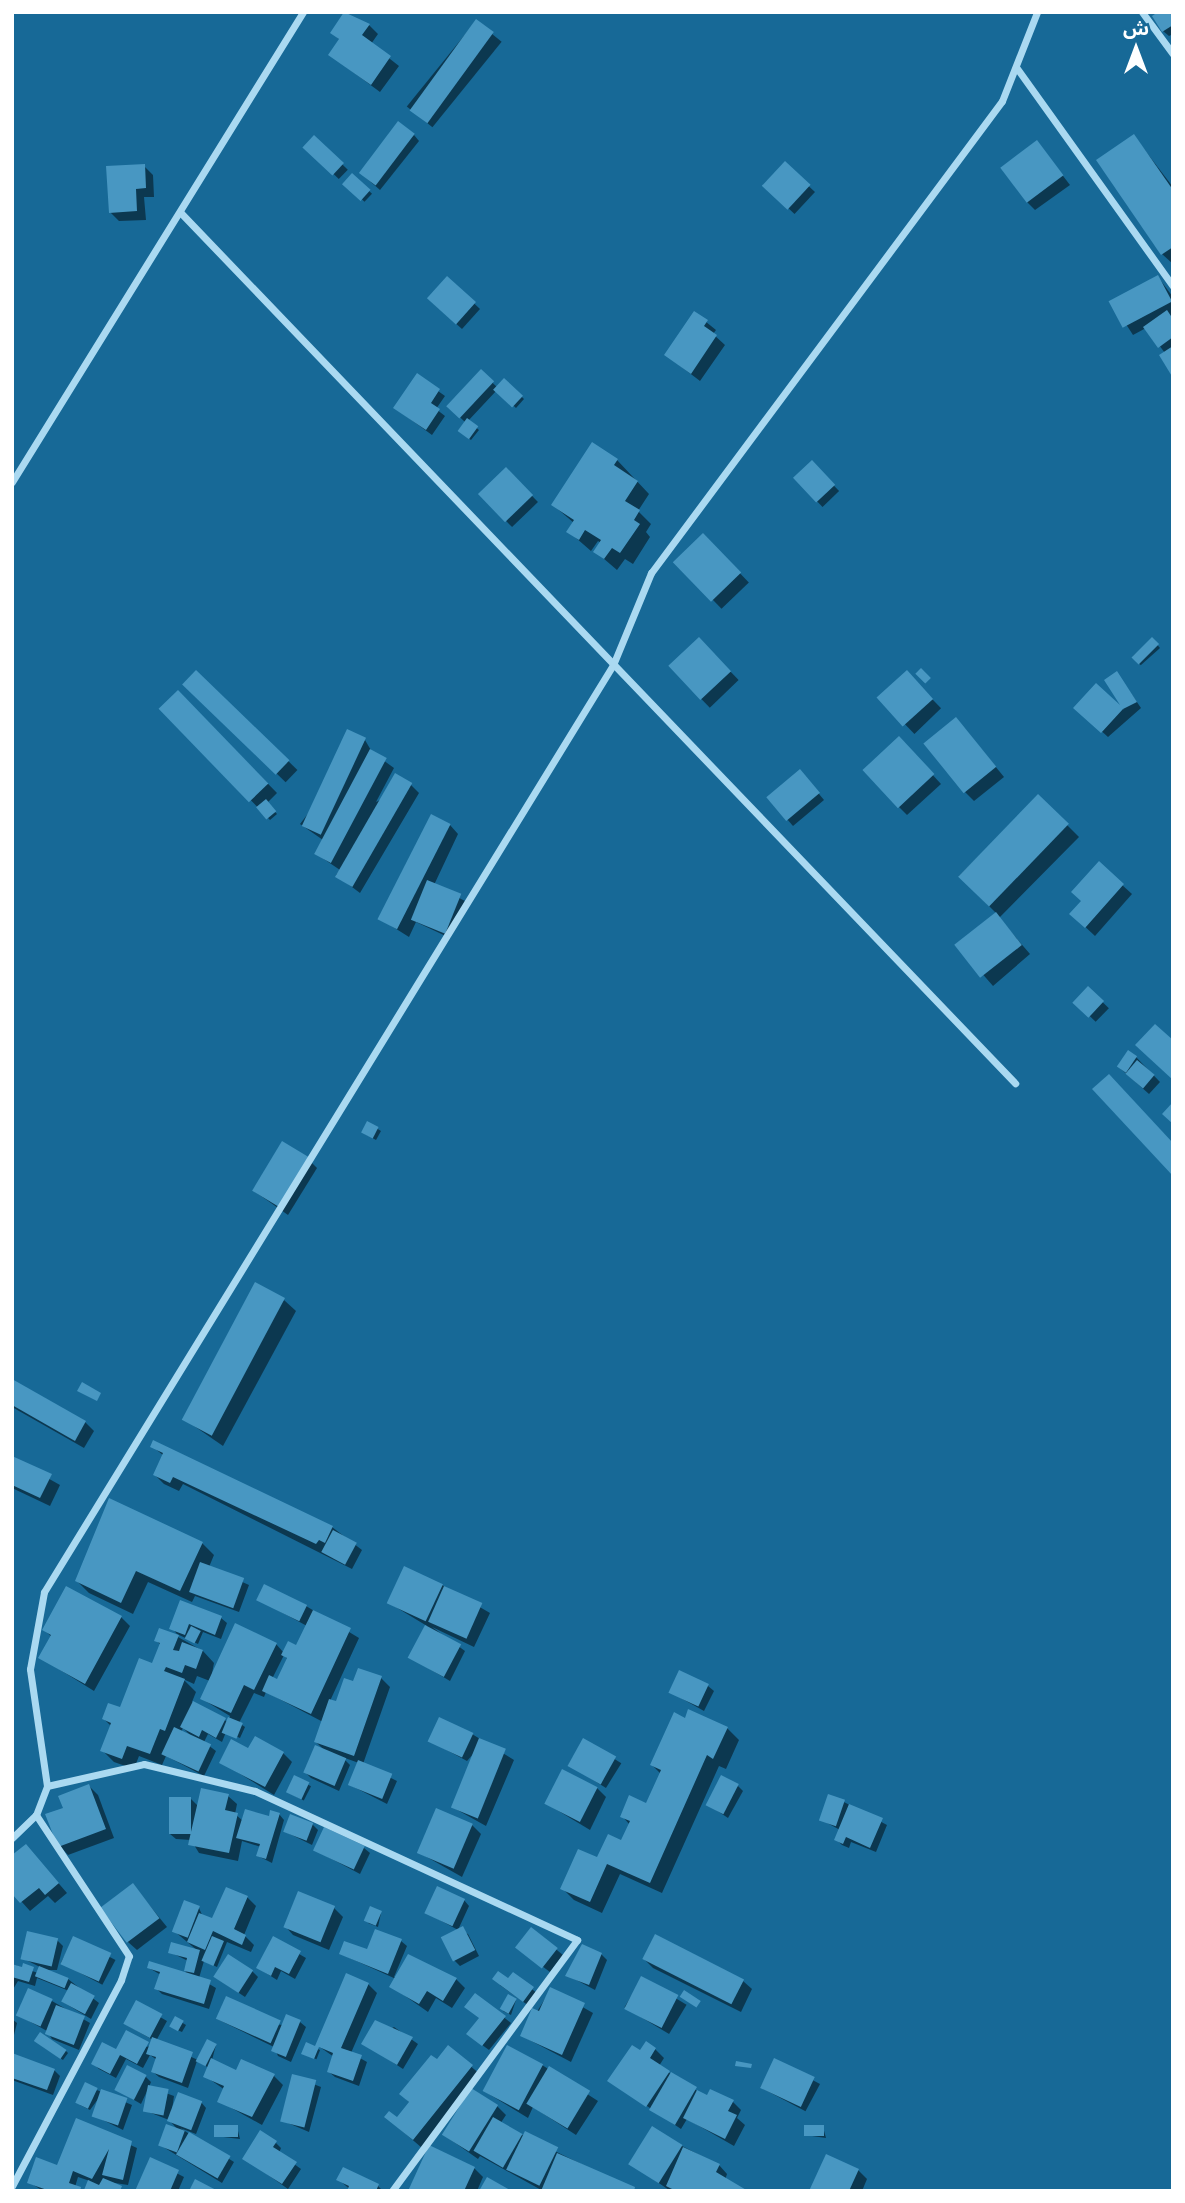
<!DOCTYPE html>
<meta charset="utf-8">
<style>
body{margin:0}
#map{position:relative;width:1185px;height:2203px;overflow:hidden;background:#176997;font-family:"Archivo Narrow","Noto Sans Arabic",sans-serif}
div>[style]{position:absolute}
.shadow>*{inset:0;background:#0007;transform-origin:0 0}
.building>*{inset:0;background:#4897c2;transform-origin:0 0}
.minor>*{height:7px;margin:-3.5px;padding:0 3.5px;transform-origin:3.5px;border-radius:3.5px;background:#aad9f1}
span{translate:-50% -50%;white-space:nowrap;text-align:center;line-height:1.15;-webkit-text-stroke:7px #176997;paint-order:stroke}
.frame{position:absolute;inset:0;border:14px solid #fff;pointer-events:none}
.north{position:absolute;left:1101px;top:14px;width:70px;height:70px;-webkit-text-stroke:5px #176997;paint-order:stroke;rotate:0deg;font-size:19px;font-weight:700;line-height:28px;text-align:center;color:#fff}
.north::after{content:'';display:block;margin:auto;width:24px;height:32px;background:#fff;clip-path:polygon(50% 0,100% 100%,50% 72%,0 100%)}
</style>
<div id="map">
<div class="shadow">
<div style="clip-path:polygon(1173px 12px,1173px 34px,1169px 36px,1163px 31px)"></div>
<div style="left:476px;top:21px;width:33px;height:110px;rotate:39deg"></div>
<div style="clip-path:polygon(369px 25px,378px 34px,371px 44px,399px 66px,380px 92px,330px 55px,340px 40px,332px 32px)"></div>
<div style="clip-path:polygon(414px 135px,419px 141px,380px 190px,365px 177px)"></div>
<div style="clip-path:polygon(1134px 136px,1173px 187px,1173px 264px,1162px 254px)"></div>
<div style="left:314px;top:137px;width:47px;height:13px;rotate:44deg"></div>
<div style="clip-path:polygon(1037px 142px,1070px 185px,1035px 210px,1026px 201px)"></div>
<div style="left:785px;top:164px;width:41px;height:30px;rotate:43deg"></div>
<div style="clip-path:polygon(144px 166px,153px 175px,154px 197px,144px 197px,146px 220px,119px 221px,110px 212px)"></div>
<div style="left:353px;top:176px;width:26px;height:11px;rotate:43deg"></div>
<div style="clip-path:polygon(1158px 277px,1173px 297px,1173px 375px,1165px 353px,1146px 328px,1133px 335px,1111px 301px)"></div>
<div style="clip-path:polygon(447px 278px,480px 309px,462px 329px,434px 304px)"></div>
<div style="clip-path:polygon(695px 313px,716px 330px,713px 334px,725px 345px,700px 381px,666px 355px)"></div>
<div style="clip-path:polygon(481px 372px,498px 388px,505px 381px,524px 399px,516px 408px,497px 390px,468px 421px,479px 430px,471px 440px,459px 431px,465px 422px,448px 406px)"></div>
<div style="clip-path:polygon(417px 376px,445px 396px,436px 409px,445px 416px,432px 435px,395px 408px)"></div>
<div style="clip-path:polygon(617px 460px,649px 494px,638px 511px,651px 524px,646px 532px,650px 537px,633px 564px,625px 559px,617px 570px,596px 552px,601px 543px,598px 541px,591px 551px,568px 531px,574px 523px,553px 505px)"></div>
<div style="left:812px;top:463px;width:39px;height:23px;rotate:46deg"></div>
<div style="left:506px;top:469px;width:46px;height:36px;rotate:46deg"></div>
<div style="left:703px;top:535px;width:66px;height:38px;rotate:46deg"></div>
<div style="left:699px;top:639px;width:57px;height:40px;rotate:46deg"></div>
<div style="left:1152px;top:639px;width:12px;height:26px;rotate:48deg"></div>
<div style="left:196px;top:672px;width:141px;height:17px;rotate:44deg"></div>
<div style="left:907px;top:673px;width:49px;height:37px;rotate:46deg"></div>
<div style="clip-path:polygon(1117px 673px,1141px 708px,1108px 737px,1076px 708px,1096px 685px,1124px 710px,1106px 680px)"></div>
<div style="clip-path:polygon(178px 692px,277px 793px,267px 803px,277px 814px,270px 820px,161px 708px)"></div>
<div style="clip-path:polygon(964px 728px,1004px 777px,974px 801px,965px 792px)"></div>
<div style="clip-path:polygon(365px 740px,372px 752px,394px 768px,376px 802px,411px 785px,419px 793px,360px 893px,336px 875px,340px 870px,315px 853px,323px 840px,300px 824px)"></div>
<div style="clip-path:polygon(907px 747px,941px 784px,907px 815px,898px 806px)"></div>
<div style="clip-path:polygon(805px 777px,824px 800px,793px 826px,768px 797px)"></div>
<div style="clip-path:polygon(1038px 796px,1079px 837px,999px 918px,1030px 954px,993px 986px,959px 947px,997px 914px,959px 876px)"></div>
<div style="clip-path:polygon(450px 825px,458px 834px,434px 885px,465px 901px,450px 938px,416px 922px,409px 937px,382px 920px)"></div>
<div style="clip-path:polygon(1099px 864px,1132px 894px,1095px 936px,1080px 922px,1083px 901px)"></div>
<div style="left:1088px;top:988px;width:29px;height:19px;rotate:44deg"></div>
<div style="clip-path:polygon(1136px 1057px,1160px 1082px,1149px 1094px,1121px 1069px)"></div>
<div style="clip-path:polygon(368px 1123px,381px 1131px,376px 1140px,365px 1134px)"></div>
<div style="clip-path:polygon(308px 1159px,317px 1168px,288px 1215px,254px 1191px)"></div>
<div style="clip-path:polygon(284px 1300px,296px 1311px,223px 1446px,184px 1419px)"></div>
<div style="clip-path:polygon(12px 1381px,85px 1422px,94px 1431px,84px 1448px,12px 1407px)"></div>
<div style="clip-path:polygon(152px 1446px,332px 1527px,362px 1550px,352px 1569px,183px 1484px,179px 1491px,164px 1484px,155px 1475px,164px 1456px)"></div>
<div style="clip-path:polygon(12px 1458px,60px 1485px,50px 1506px,12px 1488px)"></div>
<div style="clip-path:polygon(202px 1543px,214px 1555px,209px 1567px,249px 1585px,239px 1612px,195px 1596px,192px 1602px,148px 1582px,133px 1614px,89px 1593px,77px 1581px)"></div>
<div style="clip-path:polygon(442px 1585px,490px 1613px,474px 1647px,432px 1627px,465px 1651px,450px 1681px,411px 1658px,427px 1626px,389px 1603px)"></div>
<div style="clip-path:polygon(evenodd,259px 1600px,306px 1606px,359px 1638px,330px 1701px,337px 1703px,354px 1684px,381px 1678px,390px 1687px,363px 1764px,397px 1781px,387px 1804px,350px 1785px,359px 1763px,342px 1757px,350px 1765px,339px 1791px,311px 1778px,305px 1772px,324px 1750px,316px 1742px,323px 1722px,266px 1692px,264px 1697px,254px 1693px,239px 1723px,245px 1727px,240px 1738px,226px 1732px,222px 1742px,208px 1734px,204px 1742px,216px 1751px,204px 1776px,166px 1756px,162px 1765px,139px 1756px,134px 1769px,114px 1762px,102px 1750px,111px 1726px,104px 1719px,121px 1710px,154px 1665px,161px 1645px,156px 1640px,178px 1637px,203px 1651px,214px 1663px,211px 1679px,276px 1644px,284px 1653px,297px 1648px,307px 1626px,259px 1600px,284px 1655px,288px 1660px,278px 1681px,272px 1679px,284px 1655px,259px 1600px,197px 1676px,210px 1681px,202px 1699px,230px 1716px,228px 1722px,192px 1702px,196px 1692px,183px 1679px,194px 1684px,197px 1676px,259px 1600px,183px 1728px,191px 1736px,181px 1732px,183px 1728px)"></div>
<div style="clip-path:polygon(181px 1603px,221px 1618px,227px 1623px,221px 1639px,203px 1632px,198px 1644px,177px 1634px,172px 1628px)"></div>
<div style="clip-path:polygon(121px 1617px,130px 1626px,94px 1691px,41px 1658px,52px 1637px,44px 1630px)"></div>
<div style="clip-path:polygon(708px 1686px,714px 1691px,704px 1711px,670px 1692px)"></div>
<div style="clip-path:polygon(686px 1720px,727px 1728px,739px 1740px,726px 1769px,719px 1766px,662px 1893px,620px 1874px,602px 1913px,574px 1900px,562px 1888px,622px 1842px,630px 1825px,622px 1816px,647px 1805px,661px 1774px,652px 1765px)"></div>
<div style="clip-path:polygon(472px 1734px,514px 1760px,486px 1826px,452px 1807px,474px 1753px,467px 1761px,430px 1741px)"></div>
<div style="left:584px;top:1740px;width:44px;height:29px;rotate:32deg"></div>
<div style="clip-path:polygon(249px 1751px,283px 1753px,292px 1762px,274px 1795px,221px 1762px)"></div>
<div style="left:295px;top:1778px;width:18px;height:16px;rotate:27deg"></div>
<div style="clip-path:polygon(89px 1786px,98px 1795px,114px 1838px,68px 1855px,60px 1846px,65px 1809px)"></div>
<div style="clip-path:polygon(738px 1786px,743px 1791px,728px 1818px,707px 1804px)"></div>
<div style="clip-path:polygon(597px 1788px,606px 1797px,590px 1830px,547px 1804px)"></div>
<div style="clip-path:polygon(228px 1796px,237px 1804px,235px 1814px,243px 1821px,279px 1814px,284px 1820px,272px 1863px,258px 1856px,261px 1847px,242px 1841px,238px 1861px,199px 1853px,191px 1840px,176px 1839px,170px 1834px,191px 1799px,199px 1807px)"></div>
<div style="clip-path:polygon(844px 1802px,887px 1825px,876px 1852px,851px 1842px,849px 1848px,842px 1845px,836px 1839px,840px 1830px,820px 1819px)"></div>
<div style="clip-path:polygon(312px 1824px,318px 1830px,312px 1845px,286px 1832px)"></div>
<div style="clip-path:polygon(472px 1825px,481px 1834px,462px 1877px,418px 1852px)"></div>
<div style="clip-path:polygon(364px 1848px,370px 1853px,360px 1874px,315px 1850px)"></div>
<div style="clip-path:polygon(34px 1855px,67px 1893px,55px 1903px,48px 1896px,30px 1911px,12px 1891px)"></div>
<div style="clip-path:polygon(133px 1885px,167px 1927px,137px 1950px,128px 1942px)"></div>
<div style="clip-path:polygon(299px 1893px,334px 1908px,343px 1917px,329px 1950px,293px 1935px,285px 1926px)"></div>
<div style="clip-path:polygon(247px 1897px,256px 1906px,244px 1935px,254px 1945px,251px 1952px,227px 1942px,217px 1967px,204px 1961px,199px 1978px,216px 1988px,209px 2009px,162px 1994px,156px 1988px,161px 1975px,149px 1968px,185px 1974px,188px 1961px,170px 1952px,198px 1951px,174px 1931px,199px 1908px,203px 1917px,213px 1921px)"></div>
<div style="clip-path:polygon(464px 1900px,469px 1906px,458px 1930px,468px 1934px,479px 1956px,460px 1966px,454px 1960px,458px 1930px,427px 1913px)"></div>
<div style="clip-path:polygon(381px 1913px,378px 1927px,368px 1923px)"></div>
<div style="clip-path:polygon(531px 1929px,563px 1955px,550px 1972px,523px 1952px)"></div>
<div style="left:74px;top:1938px;width:47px;height:28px;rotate:28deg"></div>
<div style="clip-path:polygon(273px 1939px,306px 1958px,295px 1979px,281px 1971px,277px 1980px,258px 1968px)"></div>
<div style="clip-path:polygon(57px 1940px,63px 1946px,57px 1970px,43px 1970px,68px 1979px,99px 2003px,91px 2019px,63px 2002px,69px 1991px,37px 1978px,35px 1986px,18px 1981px,12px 1991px,12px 1964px,38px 1973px,40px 1967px,22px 1958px)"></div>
<div style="clip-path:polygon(401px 1941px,407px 1946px,394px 1977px,456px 1979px,465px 1988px,452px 2008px,436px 1998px,428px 2012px,391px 1986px,396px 1979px,341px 1954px,368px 1952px)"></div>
<div style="clip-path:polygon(601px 1954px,607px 1960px,595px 1990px,567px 1975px)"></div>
<div style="clip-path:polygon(644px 1959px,743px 1981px,752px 1989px,741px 2012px,653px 1968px)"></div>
<div style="clip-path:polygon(252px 1971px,258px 1977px,245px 1997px,215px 1977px)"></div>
<div style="clip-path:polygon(513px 1974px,538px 1994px,529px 2006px,500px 1985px)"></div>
<div style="left:642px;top:1978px;width:52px;height:34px;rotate:31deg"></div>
<div style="clip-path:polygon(368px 1984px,377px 1993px,351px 2053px,367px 2062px,359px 2086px,335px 2077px,329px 2072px,334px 2057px,317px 2045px)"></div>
<div style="clip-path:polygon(551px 1989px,593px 2013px,571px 2062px,522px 2036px)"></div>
<div style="clip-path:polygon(476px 1995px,511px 2023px,489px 2050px,474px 2039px,480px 2019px)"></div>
<div style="clip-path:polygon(516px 2000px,511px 2015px,503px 2011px)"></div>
<div style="clip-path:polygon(52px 2001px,90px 2023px,79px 2050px,52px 2039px,47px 2031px,18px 2015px)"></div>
<div style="clip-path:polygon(136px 2003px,167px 2021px,156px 2041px,198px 2060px,216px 2045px,212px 2060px,237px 2072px,242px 2061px,274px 2076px,283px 2085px,262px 2125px,219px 2101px,225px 2090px,205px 2076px,209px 2068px,197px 2061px,188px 2088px,159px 2077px,153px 2072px,157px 2060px,150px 2055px,143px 2068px,126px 2059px,116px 2078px,99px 2069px,93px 2063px,117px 2052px,151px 2046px,153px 2040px,125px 2024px)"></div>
<div style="clip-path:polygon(12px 2019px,17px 2023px,12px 2043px)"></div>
<div style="clip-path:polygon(176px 2019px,186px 2025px,182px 2032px,175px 2029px)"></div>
<div style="clip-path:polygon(217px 2019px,283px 2025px,300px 2022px,306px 2027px,291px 2062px,278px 2056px,274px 2047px)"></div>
<div style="clip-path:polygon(394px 2027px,418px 2044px,403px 2069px,363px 2043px)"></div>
<div style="clip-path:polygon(38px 2043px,66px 2051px,68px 2053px,63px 2060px)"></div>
<div style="left:307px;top:2045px;width:14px;height:10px;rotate:21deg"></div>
<div style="clip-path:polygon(449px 2048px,481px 2075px,422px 2148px,386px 2117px,397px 2120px,410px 2103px,401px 2094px)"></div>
<div style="clip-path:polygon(655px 2049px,664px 2058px,659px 2066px,671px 2074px,702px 2094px,733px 2102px,741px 2110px,737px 2118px,745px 2125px,734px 2146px,687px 2119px,681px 2129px,610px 2081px,640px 2052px)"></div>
<div style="clip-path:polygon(12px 2055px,54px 2070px,60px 2076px,53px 2095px,12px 2080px)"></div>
<div style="left:775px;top:2060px;width:51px;height:31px;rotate:28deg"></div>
<div style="clip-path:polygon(542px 2065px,598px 2101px,576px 2135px,533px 2107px,528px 2118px,484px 2091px)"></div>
<div style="clip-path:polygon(293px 2076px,321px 2087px,309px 2132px,281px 2120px)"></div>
<div style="clip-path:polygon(146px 2077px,151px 2082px,149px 2087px,174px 2096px,172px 2110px,201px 2102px,206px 2108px,196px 2134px,180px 2128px,234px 2162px,222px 2183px,160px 2145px,179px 2131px,169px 2120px,146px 2111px,149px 2087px,141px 2104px,117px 2090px)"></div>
<div style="clip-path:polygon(97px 2090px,132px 2105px,123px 2130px,93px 2115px,101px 2095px,90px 2110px,80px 2105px)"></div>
<div style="clip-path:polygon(497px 2106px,506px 2115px,500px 2124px,636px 2191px,543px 2191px,480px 2156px,478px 2159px,444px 2135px)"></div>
<div style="clip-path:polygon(237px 2127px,240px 2139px,215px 2136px)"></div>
<div style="clip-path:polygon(823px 2127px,826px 2138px,805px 2135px)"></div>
<div style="clip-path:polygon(117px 2139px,137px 2148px,128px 2185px,108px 2182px,124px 2191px,88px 2191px,90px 2181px,78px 2177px,75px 2187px,82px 2191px,43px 2191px,29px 2182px,65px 2170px)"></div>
<div style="clip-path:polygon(276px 2143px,281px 2148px,279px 2153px,301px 2169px,288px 2189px,244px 2158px)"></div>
<div style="clip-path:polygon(682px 2146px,719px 2165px,727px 2174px,725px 2180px,745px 2191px,669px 2190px,631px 2164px)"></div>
<div style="clip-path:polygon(430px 2148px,474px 2168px,483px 2177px,477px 2191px,411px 2191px)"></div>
<div style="clip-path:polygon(151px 2160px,184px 2177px,178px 2191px,137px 2191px)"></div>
<div style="clip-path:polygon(858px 2170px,867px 2179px,862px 2191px,811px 2191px)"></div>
<div style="clip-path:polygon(339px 2180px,378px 2186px,383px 2191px,352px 2191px)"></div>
</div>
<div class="building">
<div style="clip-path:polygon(344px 12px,370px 24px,362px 35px,391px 56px,371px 85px,328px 55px,339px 39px,330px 33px)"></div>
<div style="clip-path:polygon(1158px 12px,1173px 12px,1173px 25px,1162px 32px,1152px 16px)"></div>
<div style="left:476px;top:19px;width:22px;height:113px;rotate:36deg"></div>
<div style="left:398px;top:121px;width:21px;height:65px;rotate:37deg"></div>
<div style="clip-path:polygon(1134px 134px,1173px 190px,1173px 247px,1161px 255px,1096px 160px)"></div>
<div style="left:314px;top:135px;width:41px;height:17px;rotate:43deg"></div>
<div style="left:1037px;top:140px;width:44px;height:46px;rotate:53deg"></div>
<div style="left:785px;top:161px;width:35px;height:34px;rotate:43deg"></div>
<div style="clip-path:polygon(145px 164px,146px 188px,136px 189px,137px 211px,109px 213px,106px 166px)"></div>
<div style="left:352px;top:173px;width:25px;height:15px;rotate:42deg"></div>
<div style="left:1158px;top:275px;width:30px;height:56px;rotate:62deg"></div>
<div style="left:447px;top:276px;width:39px;height:30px;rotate:42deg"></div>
<div style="clip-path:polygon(1167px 310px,1173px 319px,1173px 337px,1158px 348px,1143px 327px)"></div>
<div style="clip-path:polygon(694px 311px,708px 320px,704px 326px,717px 335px,691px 374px,664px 355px)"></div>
<div style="clip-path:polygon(1173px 346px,1173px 378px,1159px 355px)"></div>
<div style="left:481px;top:369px;width:18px;height:51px;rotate:43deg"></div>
<div style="clip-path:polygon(417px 373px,440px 389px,431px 403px,440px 409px,426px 430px,393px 408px)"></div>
<div style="left:504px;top:378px;width:26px;height:16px;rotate:43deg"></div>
<div style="left:467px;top:418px;width:14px;height:16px;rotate:36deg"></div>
<div style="clip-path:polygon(592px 442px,618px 459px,614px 465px,638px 481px,625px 501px,640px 510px,634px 520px,640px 524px,620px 553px,612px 548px,604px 559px,593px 552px,601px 540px,585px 530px,579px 540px,566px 532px,574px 520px,551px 505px)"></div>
<div style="left:812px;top:460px;width:34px;height:26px;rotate:47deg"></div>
<div style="left:506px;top:467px;width:39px;height:39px;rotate:46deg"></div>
<div style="left:703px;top:533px;width:55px;height:42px;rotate:46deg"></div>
<div style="left:699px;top:637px;width:47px;height:42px;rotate:47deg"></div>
<div style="left:1152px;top:637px;width:10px;height:29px;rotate:45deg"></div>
<div style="left:921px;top:668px;width:14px;height:8px;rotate:45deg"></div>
<div style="left:196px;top:670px;width:130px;height:20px;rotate:44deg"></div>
<div style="left:907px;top:670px;width:39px;height:41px;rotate:48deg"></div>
<div style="clip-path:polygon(1117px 671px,1137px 702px,1123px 709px,1101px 733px,1073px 708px,1096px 683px,1120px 705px,1104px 680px)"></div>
<div style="left:178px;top:690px;width:130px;height:27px;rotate:46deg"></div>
<div style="left:956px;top:717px;width:64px;height:42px;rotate:51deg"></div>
<div style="left:347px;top:729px;width:21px;height:107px;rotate:25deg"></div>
<div style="left:899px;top:736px;width:52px;height:50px;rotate:47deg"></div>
<div style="left:370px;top:749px;width:19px;height:119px;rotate:28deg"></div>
<div style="left:800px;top:769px;width:31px;height:44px;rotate:50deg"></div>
<div style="left:395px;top:773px;width:20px;height:120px;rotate:30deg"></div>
<div style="left:1038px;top:794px;width:43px;height:115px;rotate:44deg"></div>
<div style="left:266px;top:799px;width:16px;height:13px;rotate:50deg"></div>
<div style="left:431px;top:814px;width:22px;height:118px;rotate:27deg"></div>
<div style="clip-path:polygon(1099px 861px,1124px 884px,1085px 928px,1069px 914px,1081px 901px,1071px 892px)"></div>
<div style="left:427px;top:880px;width:37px;height:43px;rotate:22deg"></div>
<div style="left:996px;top:912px;width:42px;height:53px;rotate:52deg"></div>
<div style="left:1088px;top:986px;width:22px;height:23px;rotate:43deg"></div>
<div style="clip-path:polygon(1155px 1024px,1173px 1040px,1173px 1080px,1135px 1045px)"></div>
<div style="left:1128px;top:1050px;width:11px;height:20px;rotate:34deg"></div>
<div style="left:1137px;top:1060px;width:23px;height:18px;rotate:40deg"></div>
<div style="clip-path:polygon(1109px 1074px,1173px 1143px,1173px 1176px,1092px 1089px)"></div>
<div style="clip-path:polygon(1173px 1102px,1173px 1124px,1162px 1114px)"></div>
<div style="left:367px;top:1121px;width:13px;height:13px;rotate:27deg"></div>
<div style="left:282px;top:1141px;width:31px;height:58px;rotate:31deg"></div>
<div style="left:255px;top:1282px;width:34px;height:156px;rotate:28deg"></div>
<div style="clip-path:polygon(12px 1379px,86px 1421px,75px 1441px,12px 1405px)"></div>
<div style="clip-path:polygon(82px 1382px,101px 1393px,97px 1401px,77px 1391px)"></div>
<div style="clip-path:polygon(153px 1440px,333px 1526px,325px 1543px,319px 1540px,316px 1544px,173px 1477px,170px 1483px,153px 1475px,163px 1453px,150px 1447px)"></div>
<div style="clip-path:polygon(12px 1456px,52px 1474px,40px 1498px,12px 1485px)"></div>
<div style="clip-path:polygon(109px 1498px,203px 1542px,180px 1591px,136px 1571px,121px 1603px,75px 1581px)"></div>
<div style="left:333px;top:1530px;width:27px;height:25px;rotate:28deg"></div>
<div style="left:200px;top:1562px;width:47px;height:32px;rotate:20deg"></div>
<div style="left:404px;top:1566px;width:43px;height:41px;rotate:25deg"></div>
<div style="left:264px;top:1584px;width:48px;height:18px;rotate:26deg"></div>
<div style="clip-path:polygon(66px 1586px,122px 1616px,85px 1684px,38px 1658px,51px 1635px,42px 1630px)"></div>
<div style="left:444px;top:1586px;width:42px;height:39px;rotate:24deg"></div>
<div style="clip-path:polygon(180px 1600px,222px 1616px,215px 1635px,189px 1624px,185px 1635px,169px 1629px)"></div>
<div style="clip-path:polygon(313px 1610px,351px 1628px,311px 1714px,262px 1691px,269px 1675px,277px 1679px,287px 1658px,281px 1655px,288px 1641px,296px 1645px)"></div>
<div style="clip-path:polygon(235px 1623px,277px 1643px,254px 1690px,244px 1685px,231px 1713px,200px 1699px)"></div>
<div style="left:425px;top:1625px;width:41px;height:37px;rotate:28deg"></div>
<div style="left:191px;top:1626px;width:11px;height:14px;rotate:27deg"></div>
<div style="clip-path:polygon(159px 1628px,179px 1635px,173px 1650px,179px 1651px,182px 1642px,203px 1650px,196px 1669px,185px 1665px,182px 1673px,166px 1667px,164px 1671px,185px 1679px,165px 1731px,160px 1729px,150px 1754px,127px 1746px,122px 1759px,100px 1751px,111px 1723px,102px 1719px,108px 1703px,120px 1707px,139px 1658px,152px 1663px,160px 1643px,154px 1641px)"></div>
<div style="clip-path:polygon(358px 1668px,382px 1676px,354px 1756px,314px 1742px,329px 1699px,336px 1701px,344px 1678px,353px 1681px)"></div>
<div style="left:679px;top:1670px;width:33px;height:25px;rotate:25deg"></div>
<div style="clip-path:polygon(193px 1701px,226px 1718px,216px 1738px,202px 1730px,199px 1737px,180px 1727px)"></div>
<div style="clip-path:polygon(688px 1709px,728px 1727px,713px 1759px,707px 1755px,650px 1883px,607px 1864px,590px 1902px,560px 1889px,578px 1849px,597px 1857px,608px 1834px,621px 1840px,630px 1821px,620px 1817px,629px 1795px,646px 1803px,661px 1770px,650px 1765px,674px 1712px,685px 1718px)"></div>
<div style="left:228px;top:1717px;width:16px;height:17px;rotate:22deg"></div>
<div style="left:439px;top:1717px;width:38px;height:27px;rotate:25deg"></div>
<div style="left:174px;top:1727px;width:41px;height:30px;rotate:25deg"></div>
<div style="clip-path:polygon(255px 1736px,284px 1752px,265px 1787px,219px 1763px,231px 1739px,248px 1748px)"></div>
<div style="left:479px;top:1738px;width:29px;height:75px;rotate:22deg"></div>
<div style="left:583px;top:1738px;width:38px;height:32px;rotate:29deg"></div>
<div style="left:315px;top:1745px;width:34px;height:30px;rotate:23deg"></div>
<div style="left:358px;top:1760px;width:37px;height:27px;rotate:22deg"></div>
<div style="left:562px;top:1769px;width:40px;height:39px;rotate:27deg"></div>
<div style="left:294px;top:1775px;width:17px;height:19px;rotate:25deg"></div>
<div style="left:721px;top:1775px;width:20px;height:34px;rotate:27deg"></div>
<div style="clip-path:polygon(89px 1784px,106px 1829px,58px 1847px,45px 1814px,63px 1808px,58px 1796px)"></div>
<div style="clip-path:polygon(201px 1788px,229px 1794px,225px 1810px,238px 1813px,229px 1853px,188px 1845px)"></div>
<div style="left:828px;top:1794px;width:18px;height:28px;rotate:19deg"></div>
<div style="left:169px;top:1797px;width:22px;height:37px"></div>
<div style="clip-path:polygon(849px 1804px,883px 1818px,870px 1848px,846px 1837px,843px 1844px,834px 1840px)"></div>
<div style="left:436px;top:1808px;width:40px;height:49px;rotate:23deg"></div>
<div style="clip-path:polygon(245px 1809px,269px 1816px,270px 1810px,280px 1813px,266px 1859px,256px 1856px,260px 1844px,236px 1838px)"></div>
<div style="left:290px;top:1814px;width:25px;height:19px;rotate:21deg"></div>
<div style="left:324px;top:1827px;width:45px;height:26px;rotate:25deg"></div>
<div style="clip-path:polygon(26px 1844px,59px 1883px,45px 1895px,39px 1888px,20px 1903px,12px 1894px,12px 1855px)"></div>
<div style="left:133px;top:1883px;width:44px;height:41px;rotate:53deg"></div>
<div style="left:437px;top:1886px;width:31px;height:30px;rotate:25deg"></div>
<div style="clip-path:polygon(226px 1887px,248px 1896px,234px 1929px,246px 1935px,242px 1945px,213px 1931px,205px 1950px,187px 1942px,199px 1913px,212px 1918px)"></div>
<div style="left:298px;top:1891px;width:40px;height:39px;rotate:22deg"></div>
<div style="left:184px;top:1900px;width:17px;height:34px;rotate:21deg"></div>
<div style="left:370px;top:1906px;width:13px;height:16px;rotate:23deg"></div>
<div style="left:463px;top:1926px;width:27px;height:25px;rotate:63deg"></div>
<div style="left:531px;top:1927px;width:34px;height:26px;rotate:38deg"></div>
<div style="clip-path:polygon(375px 1929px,402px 1939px,388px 1974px,339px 1954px,344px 1941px,367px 1949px)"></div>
<div style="left:27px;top:1931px;width:32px;height:29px;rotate:13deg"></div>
<div style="left:655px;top:1934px;width:100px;height:28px;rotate:27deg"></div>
<div style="left:73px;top:1936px;width:42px;height:31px;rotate:24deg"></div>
<div style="left:212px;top:1936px;width:13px;height:27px;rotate:23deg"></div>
<div style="clip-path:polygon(273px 1936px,301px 1951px,289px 1974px,275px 1967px,271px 1976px,256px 1968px)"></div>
<div style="clip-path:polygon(171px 1942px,200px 1950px,194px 1973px,184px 1971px,187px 1958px,168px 1953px)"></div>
<div style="clip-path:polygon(582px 1944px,602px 1953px,589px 1985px,565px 1976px)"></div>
<div style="left:228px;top:1954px;width:30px;height:27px;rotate:33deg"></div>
<div style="clip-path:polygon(408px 1954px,457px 1978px,443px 2001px,427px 1991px,419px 2004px,389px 1987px)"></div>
<div style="clip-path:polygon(149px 1961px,211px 1980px,204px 2004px,154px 1989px,160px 1972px,147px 1968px)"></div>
<div style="clip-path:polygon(23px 1963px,34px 1967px,29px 1982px,12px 1977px,12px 1964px,22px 1967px)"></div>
<div style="left:39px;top:1966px;width:32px;height:11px;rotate:22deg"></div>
<div style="clip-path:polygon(498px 1971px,508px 1978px,513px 1972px,534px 1987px,523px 2002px,492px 1979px)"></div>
<div style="clip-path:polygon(346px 1973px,369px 1983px,341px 2048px,362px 2055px,353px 2081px,327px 2072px,333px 2053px,319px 2047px,314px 2059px,301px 2054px,306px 2042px,315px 2046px)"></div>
<div style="left:641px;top:1976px;width:42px;height:37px;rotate:27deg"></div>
<div style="left:71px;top:1983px;width:27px;height:21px;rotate:28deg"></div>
<div style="clip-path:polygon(550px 1987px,585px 2003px,562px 2055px,520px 2036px,532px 2008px,539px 2011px)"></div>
<div style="left:28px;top:1988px;width:27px;height:30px;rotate:24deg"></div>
<div style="left:684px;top:1990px;width:20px;height:8px;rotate:33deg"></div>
<div style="clip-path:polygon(475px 1993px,506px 2016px,482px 2046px,466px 2034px,479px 2018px,464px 2007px)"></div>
<div style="left:508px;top:1994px;width:10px;height:17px;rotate:29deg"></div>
<div style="left:226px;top:1996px;width:60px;height:25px;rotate:24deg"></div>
<div style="left:136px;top:2000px;width:30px;height:27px;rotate:28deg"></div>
<div style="left:56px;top:2005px;width:31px;height:31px;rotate:21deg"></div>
<div style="left:286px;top:2014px;width:16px;height:40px;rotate:22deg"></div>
<div style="left:175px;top:2016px;width:10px;height:12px;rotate:29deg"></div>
<div style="clip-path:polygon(375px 2020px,413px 2037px,397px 2065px,361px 2044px)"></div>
<div style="clip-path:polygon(126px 2030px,149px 2042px,137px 2064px,120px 2055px,110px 2074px,91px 2064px,102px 2042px,116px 2049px)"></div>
<div style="left:40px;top:2032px;width:32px;height:11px;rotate:34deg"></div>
<div style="clip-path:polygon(152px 2037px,193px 2052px,182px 2083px,151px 2072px,156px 2057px,146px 2054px)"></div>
<div style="left:207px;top:2039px;width:11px;height:25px;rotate:27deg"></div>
<div style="clip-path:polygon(646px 2041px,656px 2048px,650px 2058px,670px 2071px,646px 2107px,607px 2081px,632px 2045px,640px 2050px)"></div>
<div style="clip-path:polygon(448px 2045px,473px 2065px,413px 2140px,384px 2117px,389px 2111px,397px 2117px,409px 2102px,399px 2094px,431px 2055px,437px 2059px)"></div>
<div style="left:507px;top:2045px;width:41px;height:52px;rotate:28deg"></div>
<div style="clip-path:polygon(12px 2053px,55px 2069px,47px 2090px,12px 2078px)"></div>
<div style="clip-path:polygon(211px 2058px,236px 2070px,241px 2059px,275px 2074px,252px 2117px,217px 2102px,224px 2086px,203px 2077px)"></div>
<div style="left:774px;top:2058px;width:45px;height:33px;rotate:25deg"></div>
<div style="clip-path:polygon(736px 2061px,752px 2064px,751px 2068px,735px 2066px)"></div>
<div style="left:127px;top:2065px;width:22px;height:28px;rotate:27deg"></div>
<div style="left:549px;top:2066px;width:48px;height:44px;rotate:31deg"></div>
<div style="left:671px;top:2072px;width:30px;height:44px;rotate:30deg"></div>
<div style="left:292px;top:2074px;width:25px;height:49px;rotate:14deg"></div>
<div style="left:85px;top:2082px;width:14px;height:23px;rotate:25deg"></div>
<div style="left:148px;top:2085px;width:21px;height:27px;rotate:11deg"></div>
<div style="left:471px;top:2088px;width:32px;height:55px;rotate:32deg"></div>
<div style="left:101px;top:2089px;width:28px;height:29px;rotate:19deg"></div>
<div style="clip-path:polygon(710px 2089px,734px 2100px,728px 2111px,737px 2115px,725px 2139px,683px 2118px,697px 2090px,707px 2095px)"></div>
<div style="left:178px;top:2092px;width:26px;height:31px;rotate:21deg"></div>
<div style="left:493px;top:2117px;width:34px;height:39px;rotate:30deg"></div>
<div style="clip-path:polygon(76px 2118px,132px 2141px,123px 2180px,102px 2175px,109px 2149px,92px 2179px,73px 2171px,69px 2183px,81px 2187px,80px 2191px,50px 2191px,27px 2183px,36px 2157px,57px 2165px)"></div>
<div style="left:166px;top:2124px;width:20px;height:23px;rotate:20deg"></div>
<div style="left:214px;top:2125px;width:24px;height:12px"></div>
<div style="left:804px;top:2125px;width:20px;height:11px"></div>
<div style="left:652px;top:2126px;width:36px;height:45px;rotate:32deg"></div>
<div style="clip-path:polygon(260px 2130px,277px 2141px,273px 2147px,297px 2162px,282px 2184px,242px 2159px)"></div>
<div style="left:525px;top:2131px;width:37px;height:43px;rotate:26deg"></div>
<div style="left:189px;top:2132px;width:48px;height:26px;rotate:30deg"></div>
<div style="clip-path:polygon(429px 2145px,475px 2167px,464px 2191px,408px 2191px)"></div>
<div style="clip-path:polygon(683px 2147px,720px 2164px,716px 2172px,748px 2191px,676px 2191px,666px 2186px)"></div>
<div style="clip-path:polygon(557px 2153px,635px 2187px,634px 2191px,541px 2191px)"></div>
<div style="clip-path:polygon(826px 2154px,859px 2169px,849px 2191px,809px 2191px)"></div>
<div style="clip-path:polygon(150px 2157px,179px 2170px,170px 2191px,135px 2191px)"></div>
<div style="clip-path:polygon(343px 2167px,379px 2184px,376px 2191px,347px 2191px,349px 2186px,336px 2180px)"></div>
<div style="clip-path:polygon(487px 2177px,512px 2191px,479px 2191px)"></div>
<div style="clip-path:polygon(103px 2178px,122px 2186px,120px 2191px,84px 2190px,88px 2180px,99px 2185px)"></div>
<div style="clip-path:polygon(195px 2179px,218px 2191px,189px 2191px)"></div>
</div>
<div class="minor">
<div style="left:1142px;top:12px;width:52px;rotate:53.6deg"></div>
<div style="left:1016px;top:67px;width:269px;rotate:54.4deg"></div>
<div style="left:180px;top:212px;width:1207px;rotate:46.21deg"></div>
<div style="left:12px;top:482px;width:553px;rotate:-58.24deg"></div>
<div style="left:47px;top:1786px;width:99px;rotate:-12.8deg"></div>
<div style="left:144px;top:1764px;width:114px;rotate:13.7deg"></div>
<div style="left:255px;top:1791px;width:355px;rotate:24.8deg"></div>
<div style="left:577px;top:1940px;width:312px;rotate:126.4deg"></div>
<div style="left:12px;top:1838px;width:33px;rotate:-44deg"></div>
<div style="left:36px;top:1815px;width:31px;rotate:-69deg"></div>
<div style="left:47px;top:1786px;width:118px;rotate:-98.3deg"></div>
<div style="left:30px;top:1669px;width:78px;rotate:-79.7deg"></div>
<div style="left:44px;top:1592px;width:1088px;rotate:-58.46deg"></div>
<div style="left:613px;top:665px;width:100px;rotate:-67.6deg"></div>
<div style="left:651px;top:573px;width:588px;rotate:-53.36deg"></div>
<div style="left:1002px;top:101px;width:96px;rotate:-68.5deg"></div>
<div style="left:12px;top:2186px;width:233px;rotate:-62.1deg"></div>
<div style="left:121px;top:1980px;width:25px;rotate:-72deg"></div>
<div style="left:129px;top:1956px;width:169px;rotate:-123.4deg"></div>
</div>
<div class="frame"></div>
<div class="north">ش</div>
</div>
